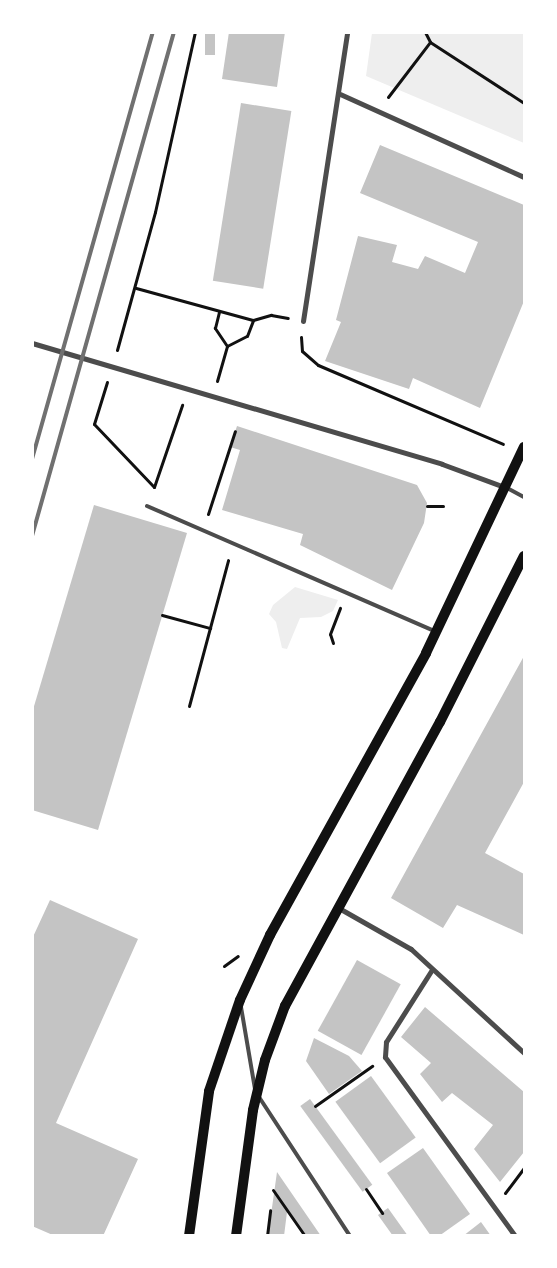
<!DOCTYPE html>
<style>
body{margin:0}
#map{position:relative;width:557px;height:1268px;overflow:hidden;background:#fff;font-family:Commissioner,sans-serif}
div>[style]{position:absolute}
.green>*{inset:0;background:#eee}
.building>*{inset:0;background:#c4c4c4;transform-origin:0 0}
.path>*{height:3px;margin:-1.5px;padding:0 1.5px;transform-origin:1.5px;border-radius:1.5px;background:#111}
.service>*{height:4px;margin:-2px;padding:0 2px;transform-origin:2px;border-radius:2px;background:#4c4c4c}
.minor>*{height:5px;margin:-2.5px;padding:0 2.5px;transform-origin:2.5px;border-radius:2.5px;background:#4c4c4c}
.secondary>*{height:10px;margin:-5px;padding:0 5px;transform-origin:5px;border-radius:5px;background:#111}
.rail>*{height:4px;margin:-2px;padding:0 2px;transform-origin:2px;border-radius:2px;background:#707070}
span{translate:-50% -50%;white-space:nowrap;text-align:center;line-height:1.15;-webkit-text-stroke:4.5px #fff;paint-order:stroke}
.frame{position:absolute;inset:0;border:34px solid #fff;pointer-events:none}
</style>
<div id="map">
<div class="green">
<div style="clip-path:polygon(372px 33px,524px 33px,524px 143px,366px 76px)"></div>
<div style="clip-path:polygon(295px 587px,338px 600px,333px 611px,321px 617px,300px 618px,287px 649px,282px 648px,276px 622px,269px 614px,273px 605px)"></div>
</div>
<div class="building">
<div style="left:205px;top:32px;width:10px;height:23px"></div>
<div style="clip-path:polygon(229px 32px,285px 32px,277px 87px,222px 79px)"></div>
<div style="left:241px;top:103px;width:51px;height:180px;rotate:9deg"></div>
<div style="clip-path:polygon(380px 145px,524px 205px,524px 301px,480px 408px,413px 378px,409px 389px,325px 361px,341px 322px,336px 320px,358px 236px,397px 245px,392px 262px,418px 269px,425px 256px,465px 273px,478px 242px,360px 193px)"></div>
<div style="clip-path:polygon(237px 426px,417px 485px,427px 503px,424px 523px,392px 590px,300px 545px,303px 534px,222px 510px,240px 450px,230px 447px)"></div>
<div style="clip-path:polygon(94px 505px,187px 533px,98px 830px,32px 810px,32px 713px)"></div>
<div style="clip-path:polygon(524px 656px,524px 782px,485px 853px,524px 874px,524px 935px,457px 905px,443px 928px,391px 898px)"></div>
<div style="clip-path:polygon(50px 900px,138px 939px,56px 1123px,138px 1159px,103px 1236px,55px 1236px,32px 1226px,32px 939px)"></div>
<div style="left:357px;top:960px;width:50px;height:81px;rotate:29deg"></div>
<div style="clip-path:polygon(425px 1007px,524px 1092px,524px 1152px,500px 1182px,474px 1149px,493px 1125px,452px 1093px,442px 1102px,420px 1074px,431px 1063px,401px 1037px)"></div>
<div style="clip-path:polygon(314px 1038px,349px 1056px,362px 1071px,329px 1094px,306px 1061px)"></div>
<div style="left:371px;top:1076px;width:76px;height:44px;rotate:54deg"></div>
<div style="left:310px;top:1099px;width:106px;height:12px;rotate:54deg"></div>
<div style="clip-path:polygon(423px 1148px,470px 1214px,439px 1236px,431px 1236px,387px 1173px)"></div>
<div style="clip-path:polygon(277px 1172px,321px 1236px,304px 1236px,287px 1212px,284px 1236px,268px 1236px)"></div>
<div style="clip-path:polygon(388px 1208px,408px 1236px,393px 1236px,378px 1215px)"></div>
<div style="clip-path:polygon(481px 1222px,491px 1236px,463px 1236px)"></div>
</div>
<div class="path">
<div style="left:425px;top:32px;width:11px;rotate:63deg"></div>
<div style="left:430px;top:42px;width:112px;rotate:33deg"></div>
<div style="left:388px;top:97px;width:69px;rotate:-52.6deg"></div>
<div style="left:136px;top:288px;width:121px;rotate:15.3deg"></div>
<div style="left:253px;top:320px;width:19px;rotate:-16deg"></div>
<div style="left:271px;top:315px;width:17px;rotate:10deg"></div>
<div style="left:301px;top:337px;width:14px;rotate:86deg"></div>
<div style="left:302px;top:351px;width:21px;rotate:41deg"></div>
<div style="left:318px;top:365px;width:201px;rotate:23.1deg"></div>
<div style="left:227px;top:346px;width:22px;rotate:-27deg"></div>
<div style="left:247px;top:336px;width:17px;rotate:-69deg"></div>
<div style="left:117px;top:350px;width:143px;rotate:-74.6deg"></div>
<div style="left:155px;top:212px;width:184px;rotate:-77.5deg"></div>
<div style="left:217px;top:381px;width:36px;rotate:-74deg"></div>
<div style="left:227px;top:346px;width:22px;rotate:-124deg"></div>
<div style="left:215px;top:328px;width:16px;rotate:-76deg"></div>
<div style="left:107px;top:382px;width:44px;rotate:107.2deg"></div>
<div style="left:94px;top:424px;width:87px;rotate:46.4deg"></div>
<div style="left:154px;top:487px;width:87px;rotate:-71.1deg"></div>
<div style="left:427px;top:506px;width:16px"></div>
<div style="left:208px;top:514px;width:87px;rotate:-72deg"></div>
<div style="left:162px;top:615px;width:50px;rotate:15.2deg"></div>
<div style="left:333px;top:643px;width:9px;rotate:-108deg"></div>
<div style="left:330px;top:634px;width:28px;rotate:-69deg"></div>
<div style="left:189px;top:706px;width:151px;rotate:-75deg"></div>
<div style="left:224px;top:966px;width:17px;rotate:-36deg"></div>
<div style="left:315px;top:1106px;width:70px;rotate:-35.1deg"></div>
<div style="left:366px;top:1189px;width:29px;rotate:56deg"></div>
<div style="left:273px;top:1190px;width:56px;rotate:55.2deg"></div>
<div style="left:505px;top:1193px;width:31px;rotate:-53deg"></div>
<div style="left:267px;top:1236px;width:26px;rotate:-83deg"></div>
</div>
<div class="service">
<div style="left:507px;top:488px;width:19px;rotate:28deg"></div>
<div style="left:147px;top:506px;width:313px;rotate:23.5deg"></div>
<div style="left:241px;top:1007px;width:83px;rotate:80.3deg"></div>
<div style="left:259px;top:1097px;width:166px;rotate:56.8deg"></div>
</div>
<div class="minor">
<div style="left:340px;top:94px;width:202px;rotate:24.3deg"></div>
<div style="left:303px;top:321px;width:292px;rotate:-81.3deg"></div>
<div style="left:32px;top:343px;width:427px;rotate:16.4deg"></div>
<div style="left:442px;top:464px;width:69px;rotate:20.3deg"></div>
<div style="left:337px;top:907px;width:85px;rotate:29.6deg"></div>
<div style="left:411px;top:949px;width:154px;rotate:42.6deg"></div>
<div style="left:431px;top:971px;width:84px;rotate:122.4deg"></div>
<div style="left:386px;top:1042px;width:15px;rotate:94deg"></div>
<div style="left:385px;top:1057px;width:221px;rotate:54deg"></div>
</div>
<div class="secondary">
<div style="left:189px;top:1236px;width:146px;rotate:-82.1deg"></div>
<div style="left:209px;top:1091px;width:96px;rotate:-71.2deg"></div>
<div style="left:240px;top:1000px;width:72px;rotate:-65.2deg"></div>
<div style="left:270px;top:935px;width:322px;rotate:-61deg"></div>
<div style="left:426px;top:653px;width:228px;rotate:-64.6deg"></div>
<div style="left:236px;top:1236px;width:127px;rotate:-82.3deg"></div>
<div style="left:253px;top:1110px;width:51px;rotate:-76.5deg"></div>
<div style="left:265px;top:1060px;width:58px;rotate:-69.7deg"></div>
<div style="left:285px;top:1006px;width:324px;rotate:-61.4deg"></div>
<div style="left:440px;top:722px;width:186px;rotate:-63.2deg"></div>
</div>
<div class="rail">
<div style="left:32px;top:459px;width:444px;rotate:-74.2deg"></div>
<div style="left:32px;top:536px;width:524px;rotate:-74.27deg"></div>
</div>
<div class="frame"></div>
</div>
